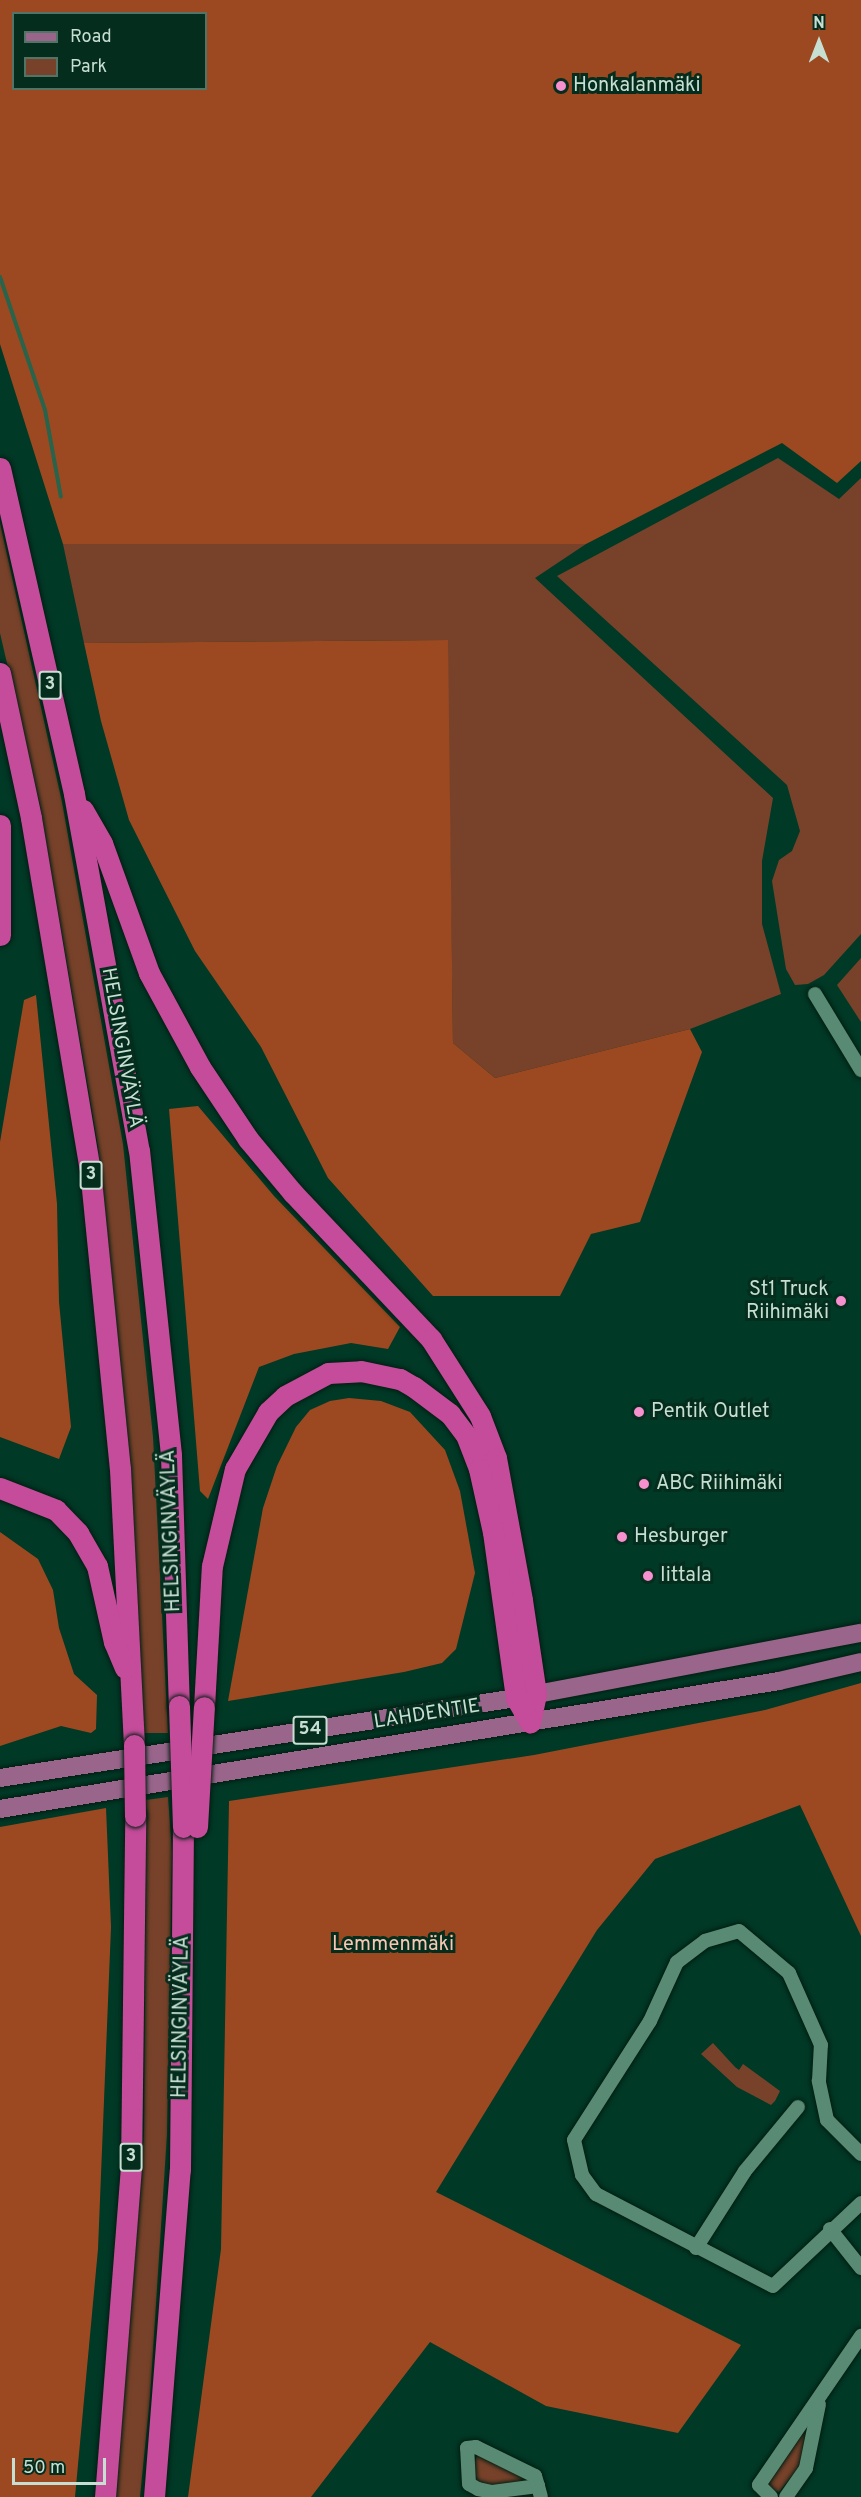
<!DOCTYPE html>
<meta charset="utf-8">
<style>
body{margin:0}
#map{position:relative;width:861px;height:2497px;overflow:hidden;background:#003926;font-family:Overpass,sans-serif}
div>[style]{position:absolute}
.green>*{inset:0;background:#78422a}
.forest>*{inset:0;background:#9c4921}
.stream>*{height:4px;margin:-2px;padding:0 2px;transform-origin:2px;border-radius:2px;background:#28634b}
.roads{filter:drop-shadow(0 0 2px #031d12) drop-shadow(0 0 2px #031d12)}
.minor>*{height:14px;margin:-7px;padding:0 7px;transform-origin:7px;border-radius:7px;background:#598b74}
.major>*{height:18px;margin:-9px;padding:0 9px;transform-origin:9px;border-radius:9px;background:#99658b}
.highway>*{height:21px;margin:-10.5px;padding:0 10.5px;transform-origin:10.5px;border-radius:10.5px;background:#c44c9a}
.bridges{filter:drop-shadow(0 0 2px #031d12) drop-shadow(0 0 2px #031d12)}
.highway-bridge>*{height:21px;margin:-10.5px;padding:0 10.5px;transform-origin:10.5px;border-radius:10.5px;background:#c44c9a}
.dots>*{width:16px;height:16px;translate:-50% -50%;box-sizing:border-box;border:3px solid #052d1e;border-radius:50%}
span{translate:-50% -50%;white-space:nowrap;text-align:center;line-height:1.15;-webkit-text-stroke:6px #052d1e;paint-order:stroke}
.shield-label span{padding:2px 4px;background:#052d1e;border:2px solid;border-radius:4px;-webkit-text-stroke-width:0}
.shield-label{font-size:18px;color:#c6dfd2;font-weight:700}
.poi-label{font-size:20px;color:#c6dfd2}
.left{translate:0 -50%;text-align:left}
.right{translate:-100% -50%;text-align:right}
.street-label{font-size:20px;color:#c6dfd2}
.park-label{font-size:20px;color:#f8c8b4}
.legend{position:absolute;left:12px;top:12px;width:195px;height:78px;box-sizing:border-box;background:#052d1e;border:2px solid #527466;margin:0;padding:8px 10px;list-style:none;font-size:18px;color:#c6dfd2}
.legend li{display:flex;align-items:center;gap:12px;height:30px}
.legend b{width:30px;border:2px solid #527466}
.north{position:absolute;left:789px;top:12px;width:60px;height:60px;-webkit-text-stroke:4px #052d1e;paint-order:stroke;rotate:0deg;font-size:16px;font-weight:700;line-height:24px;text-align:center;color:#c6dfd2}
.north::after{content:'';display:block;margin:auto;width:21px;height:27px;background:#c6dfd2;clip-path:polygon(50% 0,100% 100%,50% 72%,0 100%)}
.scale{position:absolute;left:12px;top:2458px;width:94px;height:27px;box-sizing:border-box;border:3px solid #c6dfd2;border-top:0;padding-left:8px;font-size:18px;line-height:21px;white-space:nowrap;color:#c6dfd2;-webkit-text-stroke:4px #052d1e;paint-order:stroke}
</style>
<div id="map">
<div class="green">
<div style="clip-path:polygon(778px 458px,839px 499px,861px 478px,861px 934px,824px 975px,808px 984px,795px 985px,786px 969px,772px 881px,779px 860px,792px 851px,800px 831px,787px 785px,557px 576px)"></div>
<div style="clip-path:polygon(0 523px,62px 802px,123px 1144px,153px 1437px,168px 1733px,142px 1733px,128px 1440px,98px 1147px,40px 806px,0 633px)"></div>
<div style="clip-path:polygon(63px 544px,586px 544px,535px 578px,773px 798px,762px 861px,762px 924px,781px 994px,690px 1029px,495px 1078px,453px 1043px,447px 640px,84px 643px)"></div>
<div style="clip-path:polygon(861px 958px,861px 1022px,837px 985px)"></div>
<div style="clip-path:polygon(168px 1797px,172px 1852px,167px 2134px,150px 2397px,140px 2497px,115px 2497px,144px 2134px,146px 1800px)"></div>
<div style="clip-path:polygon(713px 2043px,735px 2067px,739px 2070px,743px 2064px,780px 2091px,775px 2101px,771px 2105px,737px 2087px,701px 2054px)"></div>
<div style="clip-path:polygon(808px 2426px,803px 2462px,779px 2492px,769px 2489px,768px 2482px)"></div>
<div style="clip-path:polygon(477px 2453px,529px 2477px,529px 2482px,483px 2487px,472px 2478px)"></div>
</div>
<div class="forest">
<div style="clip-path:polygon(evenodd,0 0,861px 0,861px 461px,837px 483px,782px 443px,586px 544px,63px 544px,0 344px,0 0,14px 14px,206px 14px,206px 88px,14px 88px,14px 14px)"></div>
<div style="clip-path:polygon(448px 640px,453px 1043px,495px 1078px,690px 1029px,702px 1052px,640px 1222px,591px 1234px,560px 1296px,433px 1296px,328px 1178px,261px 1047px,195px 951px,129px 820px,101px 721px,84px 643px)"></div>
<div style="clip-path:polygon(36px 995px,57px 1204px,59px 1302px,71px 1427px,59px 1459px,0 1437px,0 1142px,24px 1000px)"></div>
<div style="clip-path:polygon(198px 1106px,274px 1196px,400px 1327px,388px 1349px,351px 1343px,294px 1354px,259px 1367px,208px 1499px,200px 1491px,169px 1109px)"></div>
<div style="clip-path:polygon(349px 1398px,381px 1401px,410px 1412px,445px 1450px,460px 1491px,475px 1573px,456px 1649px,442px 1663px,404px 1672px,228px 1701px,263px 1508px,277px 1466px,296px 1427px,310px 1410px,330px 1401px)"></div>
<div style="clip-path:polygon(0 1532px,38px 1559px,53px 1590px,59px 1628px,74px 1674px,97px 1695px,96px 1729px,91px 1733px,61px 1726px,0 1746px)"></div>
<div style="clip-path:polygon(861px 1683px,861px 1936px,800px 1805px,655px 1859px,597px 1930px,436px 2192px,741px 2345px,678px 2433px,546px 2406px,430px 2342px,311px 2497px,188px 2497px,221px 2249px,229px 1801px,534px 1755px,765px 1710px)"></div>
<div style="clip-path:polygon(106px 1808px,111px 1927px,98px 2249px,75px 2497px,0 2497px,0 1827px)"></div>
</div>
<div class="stream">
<div style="left:0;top:277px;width:140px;rotate:71.3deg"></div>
<div style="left:45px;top:410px;width:88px;rotate:79.6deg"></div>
</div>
<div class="roads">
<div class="minor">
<div style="left:815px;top:994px;width:89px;rotate:58.8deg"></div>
<div style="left:861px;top:2154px;width:48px;rotate:-135deg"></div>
<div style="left:827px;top:2120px;width:40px;rotate:-102deg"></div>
<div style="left:819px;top:2081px;width:36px;rotate:-87deg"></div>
<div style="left:821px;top:2045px;width:79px;rotate:-114deg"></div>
<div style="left:789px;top:1973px;width:65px;rotate:-140deg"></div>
<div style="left:739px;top:1931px;width:35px;rotate:164deg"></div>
<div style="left:705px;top:1941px;width:35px;rotate:143deg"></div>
<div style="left:677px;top:1962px;width:65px;rotate:114.6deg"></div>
<div style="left:650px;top:2021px;width:141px;rotate:122.6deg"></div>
<div style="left:574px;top:2140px;width:36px;rotate:77deg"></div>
<div style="left:582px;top:2175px;width:24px;rotate:54deg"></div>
<div style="left:596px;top:2194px;width:199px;rotate:27.5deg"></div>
<div style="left:773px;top:2286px;width:121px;rotate:-43.3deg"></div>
<div style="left:830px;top:2229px;width:50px;rotate:51.5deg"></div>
<div style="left:696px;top:2248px;width:91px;rotate:-57.5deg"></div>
<div style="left:745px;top:2171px;width:83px;rotate:-50.4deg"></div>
<div style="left:538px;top:2486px;width:46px;rotate:172.6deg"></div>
<div style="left:492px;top:2492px;width:14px;rotate:-168deg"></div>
<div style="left:478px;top:2489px;width:10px;rotate:-151deg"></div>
<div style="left:469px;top:2484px;width:36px;rotate:-93deg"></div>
<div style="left:467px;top:2448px;width:9px;rotate:-6deg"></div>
<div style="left:476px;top:2447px;width:66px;rotate:26.2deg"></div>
<div style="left:535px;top:2476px;width:10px;rotate:73deg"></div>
<div style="left:538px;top:2486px;width:11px;rotate:75deg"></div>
<div style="left:771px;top:2497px;width:17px;rotate:-135deg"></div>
<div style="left:759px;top:2485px;width:181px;rotate:-55.6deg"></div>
<div style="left:786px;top:2497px;width:35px;rotate:-55deg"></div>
<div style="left:806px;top:2468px;width:65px;rotate:-78.5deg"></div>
</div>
<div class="major">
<div style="left:0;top:1778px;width:522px;rotate:-8.81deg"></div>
<div style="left:516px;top:1698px;width:351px;rotate:-10.7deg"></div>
<div style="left:0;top:1809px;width:789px;rotate:-9.33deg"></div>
<div style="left:779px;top:1681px;width:84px;rotate:-13deg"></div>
</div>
<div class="highway">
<div style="left:0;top:468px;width:334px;rotate:77.2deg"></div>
<div style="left:74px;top:794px;width:362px;rotate:79.7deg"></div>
<div style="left:139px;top:1150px;width:307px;rotate:84deg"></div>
<div style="left:171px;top:1455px;width:251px;rotate:88.2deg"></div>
<div style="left:0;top:673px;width:148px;rotate:77.9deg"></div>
<div style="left:31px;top:818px;width:356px;rotate:80.5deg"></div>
<div style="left:90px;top:1169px;width:301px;rotate:84.3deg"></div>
<div style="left:120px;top:1469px;width:276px;rotate:87.1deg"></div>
<div style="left:83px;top:810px;width:38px;rotate:60deg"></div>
<div style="left:102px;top:843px;width:138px;rotate:70.1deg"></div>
<div style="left:149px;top:973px;width:107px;rotate:61.5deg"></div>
<div style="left:200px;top:1067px;width:87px;rotate:56.3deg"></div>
<div style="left:248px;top:1139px;width:70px;rotate:50.2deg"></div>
<div style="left:293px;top:1193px;width:201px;rotate:46.6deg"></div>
<div style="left:431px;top:1339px;width:91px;rotate:57.5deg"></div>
<div style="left:480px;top:1416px;width:45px;rotate:69.1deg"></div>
<div style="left:496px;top:1458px;width:144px;rotate:79.6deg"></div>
<div style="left:522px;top:1600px;width:95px;rotate:81.5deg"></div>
<div style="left:536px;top:1694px;width:29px;rotate:102deg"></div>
<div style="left:0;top:825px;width:110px;rotate:90deg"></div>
<div style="left:0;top:1488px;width:60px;rotate:21.4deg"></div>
<div style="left:56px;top:1510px;width:32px;rotate:46deg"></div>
<div style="left:78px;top:1533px;width:38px;rotate:60deg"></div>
<div style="left:97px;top:1566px;width:78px;rotate:77.4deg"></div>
<div style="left:114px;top:1642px;width:28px;rotate:67deg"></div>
<div style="left:204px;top:1707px;width:141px;rotate:-86.8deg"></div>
<div style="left:212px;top:1566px;width:100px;rotate:-76.7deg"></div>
<div style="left:235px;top:1469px;width:66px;rotate:-59.9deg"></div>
<div style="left:268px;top:1412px;width:23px;rotate:-43deg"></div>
<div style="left:285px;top:1396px;width:49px;rotate:-28.1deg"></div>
<div style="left:328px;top:1373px;width:33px;rotate:-3deg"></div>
<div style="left:361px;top:1371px;width:40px;rotate:12deg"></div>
<div style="left:400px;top:1379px;width:16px;rotate:30deg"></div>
<div style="left:414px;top:1387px;width:45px;rotate:36.9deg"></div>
<div style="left:450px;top:1414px;width:26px;rotate:53deg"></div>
<div style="left:466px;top:1435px;width:36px;rotate:69deg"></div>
<div style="left:479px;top:1469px;width:65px;rotate:77.5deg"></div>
<div style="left:493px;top:1532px;width:168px;rotate:82.1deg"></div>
<div style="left:516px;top:1698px;width:28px;rotate:60deg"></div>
<div style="left:105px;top:2497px;width:331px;rotate:-85.5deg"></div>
<div style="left:131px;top:2167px;width:351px;rotate:-89.3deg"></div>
<div style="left:154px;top:2497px;width:328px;rotate:-85.5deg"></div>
<div style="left:180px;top:2170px;width:343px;rotate:-89.5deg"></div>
</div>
</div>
<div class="bridges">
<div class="highway-bridge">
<div style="left:179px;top:1706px;width:121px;rotate:88.1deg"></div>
<div style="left:134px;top:1745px;width:71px;rotate:89.2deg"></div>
<div style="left:197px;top:1827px;width:120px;rotate:-86.7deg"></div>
</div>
</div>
<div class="dots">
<div style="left:561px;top:86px;background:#f790ce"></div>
<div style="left:841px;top:1301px;background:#f790ce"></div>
<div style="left:639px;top:1412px;background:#f790ce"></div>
<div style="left:644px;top:1484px;background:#f790ce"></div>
<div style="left:622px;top:1537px;background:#f790ce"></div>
<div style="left:648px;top:1576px;background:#f790ce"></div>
</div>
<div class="shield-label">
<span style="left:50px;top:685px">3</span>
<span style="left:91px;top:1175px">3</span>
<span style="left:310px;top:1730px">54</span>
<span style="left:131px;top:2157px">3</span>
</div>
<div class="poi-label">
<span class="left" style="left:573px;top:86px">Honkalanmäki</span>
<span class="right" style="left:829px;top:1302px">St1 Truck<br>Riihimäki</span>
<span class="left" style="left:651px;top:1412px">Pentik Outlet</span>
<span class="left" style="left:656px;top:1484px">ABC Riihimäki</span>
<span class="left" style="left:634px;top:1537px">Hesburger</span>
<span class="left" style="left:660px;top:1576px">Iittala</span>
</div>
<div class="street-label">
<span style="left:121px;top:1048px;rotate:80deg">HELSINGINVÄYLÄ</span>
<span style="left:172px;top:1531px;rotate:-92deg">HELSINGINVÄYLÄ</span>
<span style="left:427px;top:1715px;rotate:-9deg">LAHDENTIE</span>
<span style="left:182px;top:2017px;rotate:-89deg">HELSINGINVÄYLÄ</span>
</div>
<div class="park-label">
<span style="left:393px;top:1945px">Lemmenmäki</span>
</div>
<ul class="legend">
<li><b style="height:8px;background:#99658b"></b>Road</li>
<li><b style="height:16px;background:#78422a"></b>Park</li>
</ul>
<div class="north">N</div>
<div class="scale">50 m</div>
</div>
